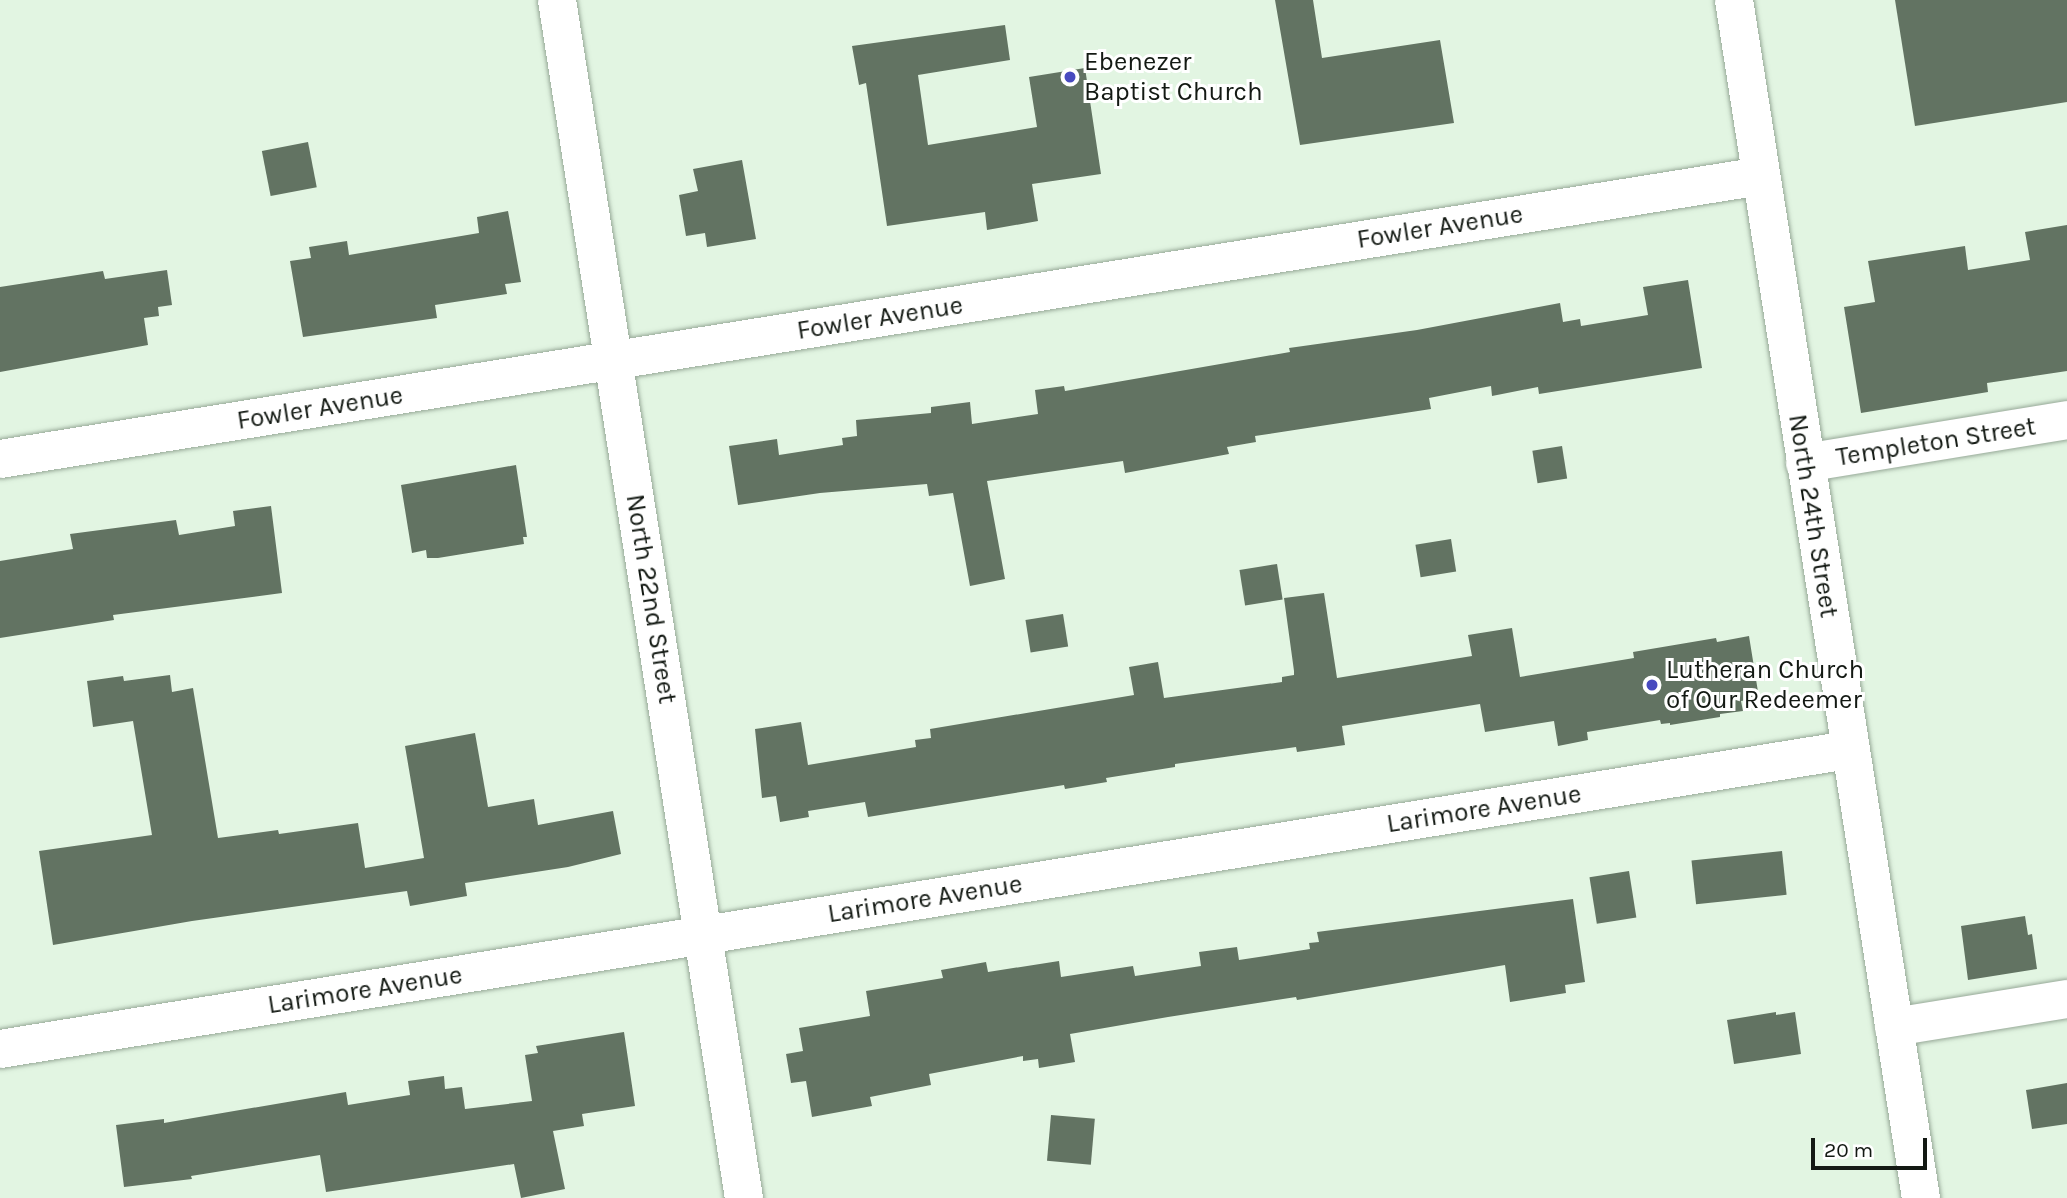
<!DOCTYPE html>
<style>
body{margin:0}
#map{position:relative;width:2067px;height:1198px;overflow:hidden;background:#e2f5e2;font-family:Karla,sans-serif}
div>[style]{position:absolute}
.building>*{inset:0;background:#627362;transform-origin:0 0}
.roads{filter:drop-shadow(0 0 2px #97a998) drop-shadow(0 0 2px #97a998)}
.minor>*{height:38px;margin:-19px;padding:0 19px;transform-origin:19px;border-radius:19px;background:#fff}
.dots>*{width:19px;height:19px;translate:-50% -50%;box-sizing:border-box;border:4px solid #fff;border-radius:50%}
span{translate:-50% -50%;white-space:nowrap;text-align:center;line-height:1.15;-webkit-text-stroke:6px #fff;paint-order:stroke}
.poi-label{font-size:26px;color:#131913}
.left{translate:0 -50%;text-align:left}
.street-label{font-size:26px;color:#131913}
.scale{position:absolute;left:1811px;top:1138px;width:116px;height:32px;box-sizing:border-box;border:4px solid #131913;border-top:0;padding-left:9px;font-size:21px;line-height:24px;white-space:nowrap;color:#131913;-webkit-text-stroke:5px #fff;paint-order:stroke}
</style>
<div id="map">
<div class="building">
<div style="clip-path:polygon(1275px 0,1313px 0,1322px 58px,1440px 40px,1454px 123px,1300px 145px)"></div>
<div style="clip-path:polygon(1895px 0,2067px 0,2067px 102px,1915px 126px)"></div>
<div style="clip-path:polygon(1005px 25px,1010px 60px,918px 75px,928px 145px,1037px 127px,1029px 77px,1085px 68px,1101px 174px,1032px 184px,1038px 221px,987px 230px,985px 212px,887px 226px,866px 83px,859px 85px,852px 46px)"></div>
<div style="left:308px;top:142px;width:46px;height:47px;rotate:79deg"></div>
<div style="clip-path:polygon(742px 160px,756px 239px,707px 247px,705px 233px,686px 236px,679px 195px,698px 191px,693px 169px)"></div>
<div style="clip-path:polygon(508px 211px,521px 282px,505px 284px,507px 294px,435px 305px,437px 318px,303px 337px,290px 261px,311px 258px,309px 247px,347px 241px,349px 255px,479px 233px,477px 217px)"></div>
<div style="clip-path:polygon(2067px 225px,2067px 371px,1987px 383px,1988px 392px,1861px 413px,1844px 307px,1875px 302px,1868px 261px,1965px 246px,1968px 270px,2030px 260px,2025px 232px)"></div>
<div style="clip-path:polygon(167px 270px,172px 305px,158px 307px,159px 316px,144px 318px,148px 345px,0 372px,0 287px,103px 271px,105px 279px)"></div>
<div style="clip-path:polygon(1688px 280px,1702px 368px,1539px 394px,1538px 387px,1492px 396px,1491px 386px,1429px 398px,1431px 409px,1255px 436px,1256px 442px,1227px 447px,1229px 454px,1125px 473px,1123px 461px,987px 481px,1005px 579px,970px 586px,953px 493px,929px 496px,927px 484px,820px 493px,738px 505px,729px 446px,777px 439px,779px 455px,843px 445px,842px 438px,857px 436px,856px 420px,931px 413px,931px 407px,970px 402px,972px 424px,1038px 414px,1035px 390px,1064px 386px,1065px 391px,1290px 352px,1289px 348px,1417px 330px,1560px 303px,1563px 322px,1580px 319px,1581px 326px,1648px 315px,1643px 287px)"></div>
<div style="left:1562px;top:446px;width:33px;height:30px;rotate:81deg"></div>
<div style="clip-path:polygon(516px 465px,527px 537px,523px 537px,524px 544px,438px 558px,427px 558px,426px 550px,412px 553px,401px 485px)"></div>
<div style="clip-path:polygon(271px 506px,282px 593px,113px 615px,114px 620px,0 638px,0 561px,73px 549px,70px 534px,176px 520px,179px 535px,235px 526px,233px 511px)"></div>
<div style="left:1451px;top:539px;width:33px;height:36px;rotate:81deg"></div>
<div style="left:1277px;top:564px;width:36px;height:38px;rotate:81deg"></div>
<div style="clip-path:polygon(1324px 593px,1337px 678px,1472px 656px,1468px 635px,1512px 628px,1520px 677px,1634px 658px,1633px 652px,1716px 638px,1717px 642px,1749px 636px,1759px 698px,1741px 701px,1743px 711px,1720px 714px,1720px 717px,1670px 725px,1670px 723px,1661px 724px,1660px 720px,1587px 732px,1588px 740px,1558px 746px,1554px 721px,1485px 732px,1480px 704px,1342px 726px,1345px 745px,1297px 752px,1296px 747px,1175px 764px,1175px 767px,1106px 778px,1107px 782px,1065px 789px,1064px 785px,868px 817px,865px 802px,808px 811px,809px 817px,780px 822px,776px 796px,762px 798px,755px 729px,801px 722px,808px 765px,916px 747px,915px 740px,931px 738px,930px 729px,1134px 695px,1129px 667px,1158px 662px,1164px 698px,1282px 682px,1282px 677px,1294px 675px,1294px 671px,1284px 598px)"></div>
<div style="left:1063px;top:614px;width:33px;height:38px;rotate:81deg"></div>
<div style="clip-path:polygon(170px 675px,172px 692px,193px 688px,218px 838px,278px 830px,279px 834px,358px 823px,365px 868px,424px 858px,405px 746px,475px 733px,488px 807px,534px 799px,538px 825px,613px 811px,621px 854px,568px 867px,465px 883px,467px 896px,410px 906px,407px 891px,192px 921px,53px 945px,39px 851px,152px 835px,133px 721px,93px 727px,87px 681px,123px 676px,124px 681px)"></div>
<div style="left:1782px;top:851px;width:44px;height:91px;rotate:84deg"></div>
<div style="left:1629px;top:871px;width:47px;height:40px;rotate:81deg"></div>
<div style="clip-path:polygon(1573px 899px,1585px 982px,1565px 985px,1566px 993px,1510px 1002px,1505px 965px,1297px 1000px,1296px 997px,1168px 1017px,1070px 1034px,1075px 1062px,1039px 1068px,1038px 1059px,1023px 1061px,1023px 1056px,929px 1074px,931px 1085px,870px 1097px,872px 1106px,812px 1117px,806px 1081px,791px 1083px,786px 1054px,803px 1051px,799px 1028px,870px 1016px,866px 991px,943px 978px,941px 970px,986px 962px,988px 972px,1059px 961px,1061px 977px,1133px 966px,1135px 976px,1201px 966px,1199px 952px,1237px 947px,1239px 960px,1310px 949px,1309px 943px,1319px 942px,1317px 932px)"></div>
<div style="clip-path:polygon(2025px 916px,2028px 935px,2032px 934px,2037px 969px,1968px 980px,1961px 926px)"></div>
<div style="clip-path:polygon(1776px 1012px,1776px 1015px,1795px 1012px,1801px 1054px,1734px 1064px,1727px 1020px)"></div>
<div style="clip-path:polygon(624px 1032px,635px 1106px,582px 1114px,584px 1126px,553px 1131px,565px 1189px,521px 1198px,514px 1164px,326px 1192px,320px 1155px,191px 1176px,192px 1179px,124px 1187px,116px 1125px,164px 1119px,164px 1123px,346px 1092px,348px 1105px,410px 1095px,408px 1081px,444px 1076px,445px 1089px,462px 1087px,465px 1109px,532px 1101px,525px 1055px,538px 1053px,536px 1046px)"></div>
<div style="clip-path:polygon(2067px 1083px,2067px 1124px,2032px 1129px,2026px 1090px)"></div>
<div style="left:1051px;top:1115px;width:44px;height:46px;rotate:5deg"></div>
</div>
<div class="roads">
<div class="minor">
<div style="left:557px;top:0;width:1213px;rotate:81.13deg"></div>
<div style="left:1734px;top:0;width:1213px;rotate:81.13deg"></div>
<div style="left:0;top:459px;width:1783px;rotate:-9.13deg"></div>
<div style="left:1805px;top:463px;width:266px;rotate:-9.3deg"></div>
<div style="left:1894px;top:1027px;width:175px;rotate:-9.2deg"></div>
<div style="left:0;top:1049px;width:1873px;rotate:-9.19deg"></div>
</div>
</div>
<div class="dots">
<div style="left:1070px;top:77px;background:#484abf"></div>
<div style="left:1652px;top:685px;background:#484abf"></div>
</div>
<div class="poi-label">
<span class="left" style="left:1084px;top:77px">Ebenezer<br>Baptist Church</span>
<span class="left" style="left:1666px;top:685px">Lutheran Church<br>of Our Redeemer</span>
</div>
<div class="street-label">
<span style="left:1440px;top:227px;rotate:-9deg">Fowler Avenue</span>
<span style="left:880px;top:318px;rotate:-9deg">Fowler Avenue</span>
<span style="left:320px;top:408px;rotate:-9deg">Fowler Avenue</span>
<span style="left:1936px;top:442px;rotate:-9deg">Templeton Street</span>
<span style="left:1813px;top:516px;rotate:81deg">North 24th Street</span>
<span style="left:651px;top:599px;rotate:81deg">North 22nd Street</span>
<span style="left:1484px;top:809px;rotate:-9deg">Larimore Avenue</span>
<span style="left:925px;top:899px;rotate:-9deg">Larimore Avenue</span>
<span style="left:365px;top:990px;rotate:-9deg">Larimore Avenue</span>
</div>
<div class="scale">20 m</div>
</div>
